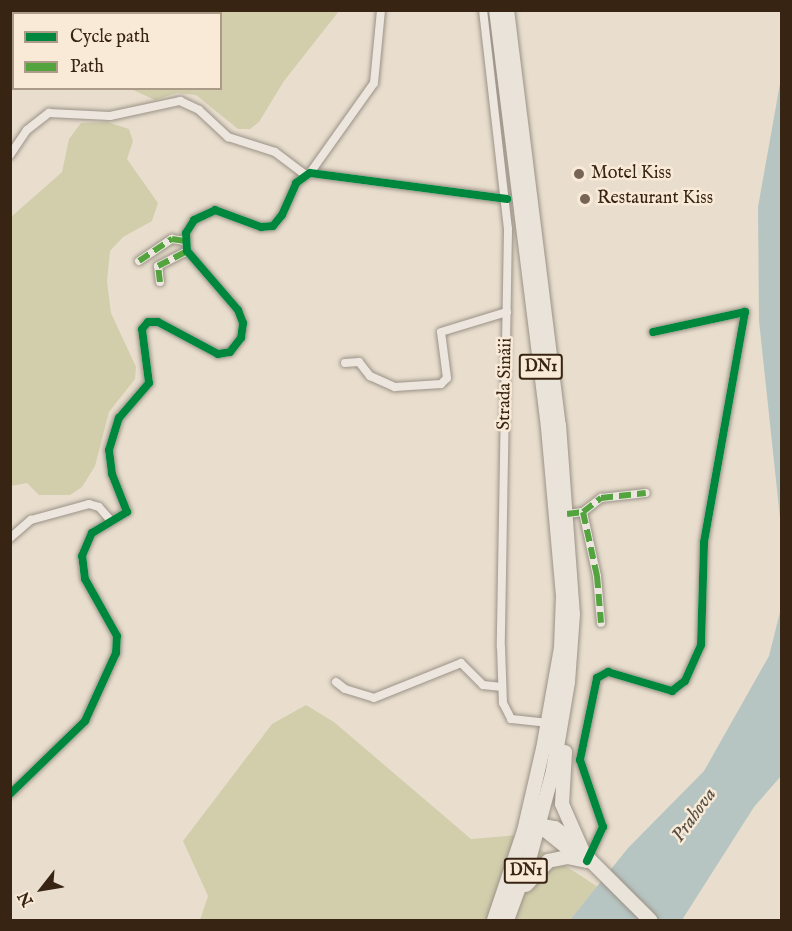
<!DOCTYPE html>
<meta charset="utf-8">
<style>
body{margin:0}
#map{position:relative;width:792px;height:931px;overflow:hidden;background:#e9dece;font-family:"IM FELL English",serif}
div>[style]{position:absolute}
.green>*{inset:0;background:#d2ceac}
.water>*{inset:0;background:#b6c5c2}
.roads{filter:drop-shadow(0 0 2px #9a9286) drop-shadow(0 0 2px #9a9286)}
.minor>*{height:8px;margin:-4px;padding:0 4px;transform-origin:4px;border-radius:4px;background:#ece6df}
.primary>*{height:14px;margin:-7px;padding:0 7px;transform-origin:7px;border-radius:7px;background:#eae3da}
.trunk>*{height:14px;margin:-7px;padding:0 7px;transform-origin:7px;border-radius:7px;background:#eae3da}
.quiet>*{height:6px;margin-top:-3px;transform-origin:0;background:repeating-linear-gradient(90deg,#53a33f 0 12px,transparent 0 18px)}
.cycleway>*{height:8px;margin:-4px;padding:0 4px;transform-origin:4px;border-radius:4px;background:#00873e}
.dots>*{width:16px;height:16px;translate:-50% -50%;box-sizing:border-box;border:3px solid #f8ead7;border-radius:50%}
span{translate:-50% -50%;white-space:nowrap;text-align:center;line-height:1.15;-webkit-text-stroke:5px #f8ead7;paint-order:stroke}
.shield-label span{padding:2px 4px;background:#f8ead7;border:2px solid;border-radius:4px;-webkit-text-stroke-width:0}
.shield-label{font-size:16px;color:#382412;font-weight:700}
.poi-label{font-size:18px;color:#382412}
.left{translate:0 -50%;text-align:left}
.street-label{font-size:18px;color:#382412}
.water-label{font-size:20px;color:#575145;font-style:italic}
.frame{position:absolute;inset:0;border:12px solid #382412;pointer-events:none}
.legend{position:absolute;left:12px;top:12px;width:210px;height:78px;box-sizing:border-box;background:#f8ead7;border:2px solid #ab9b88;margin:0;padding:8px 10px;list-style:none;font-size:18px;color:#382412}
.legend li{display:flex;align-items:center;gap:12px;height:30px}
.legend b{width:30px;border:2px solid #ab9b88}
.north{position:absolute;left:12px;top:859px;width:60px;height:60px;-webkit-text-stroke:4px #f8ead7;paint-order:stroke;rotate:239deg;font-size:16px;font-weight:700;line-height:24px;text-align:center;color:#382412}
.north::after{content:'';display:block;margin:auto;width:21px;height:27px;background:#382412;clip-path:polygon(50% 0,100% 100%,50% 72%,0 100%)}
</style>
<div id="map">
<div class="green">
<div style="clip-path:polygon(103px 11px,103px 10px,339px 11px,284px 81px,259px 122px,250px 129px,238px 129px,196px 95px,177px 93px,155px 100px,131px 89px,220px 88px,220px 14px,103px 13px)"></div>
<div style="clip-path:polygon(107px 122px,129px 129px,133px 141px,127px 159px,158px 203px,152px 221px,123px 237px,110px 251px,107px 281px,111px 313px,136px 367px,135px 379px,109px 412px,95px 466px,82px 487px,70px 495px,39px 495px,27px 483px,11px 486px,11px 217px,62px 172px,69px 139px,81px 123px)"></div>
<div style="clip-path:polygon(306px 705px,334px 722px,471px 839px,518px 835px,598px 887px,570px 920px,200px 920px,208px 896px,183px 841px,272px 724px)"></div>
</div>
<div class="water">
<div style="clip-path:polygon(781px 78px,782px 527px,781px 527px,759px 321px,758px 207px)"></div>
<div style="clip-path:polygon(781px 608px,781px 776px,754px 807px,682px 920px,570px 920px,628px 848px,704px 771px,769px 656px)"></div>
</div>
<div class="roads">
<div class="minor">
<div style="left:483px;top:10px;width:220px;rotate:83.5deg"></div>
<div style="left:508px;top:229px;width:418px;rotate:91deg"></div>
<div style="left:501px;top:647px;width:56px;rotate:88deg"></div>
<div style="left:503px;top:703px;width:18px;rotate:63deg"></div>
<div style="left:511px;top:719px;width:36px;rotate:6deg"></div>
<div style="left:10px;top:155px;width:30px;rotate:-56deg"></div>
<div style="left:27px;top:130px;width:28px;rotate:-38deg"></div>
<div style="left:49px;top:113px;width:61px;rotate:2.8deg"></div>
<div style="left:110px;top:116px;width:72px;rotate:-12.1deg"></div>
<div style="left:180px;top:101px;width:21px;rotate:25deg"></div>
<div style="left:199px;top:110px;width:40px;rotate:43deg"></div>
<div style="left:228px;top:137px;width:49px;rotate:17.7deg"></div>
<div style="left:275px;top:152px;width:39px;rotate:37deg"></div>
<div style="left:310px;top:173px;width:110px;rotate:-54.6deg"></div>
<div style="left:374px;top:83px;width:73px;rotate:-84.5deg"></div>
<div style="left:139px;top:261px;width:40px;rotate:-34deg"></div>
<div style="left:172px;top:239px;width:13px;rotate:9deg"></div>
<div style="left:160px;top:282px;width:16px;rotate:-97deg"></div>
<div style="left:158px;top:266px;width:33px;rotate:-27deg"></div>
<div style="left:345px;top:363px;width:14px;rotate:-4deg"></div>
<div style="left:359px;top:362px;width:18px;rotate:52deg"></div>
<div style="left:370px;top:376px;width:27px;rotate:24deg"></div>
<div style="left:395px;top:387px;width:46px;rotate:-3.7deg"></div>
<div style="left:441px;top:384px;width:8px;rotate:-45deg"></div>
<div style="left:447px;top:378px;width:46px;rotate:-97.4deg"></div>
<div style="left:441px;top:332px;width:69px;rotate:-16.9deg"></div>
<div style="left:583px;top:512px;width:66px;rotate:77.7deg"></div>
<div style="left:597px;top:576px;width:47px;rotate:85.1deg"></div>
<div style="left:567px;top:514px;width:16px;rotate:-7deg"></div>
<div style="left:583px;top:512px;width:23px;rotate:-38deg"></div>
<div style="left:601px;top:498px;width:45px;rotate:-6.3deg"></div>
<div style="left:10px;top:538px;width:28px;rotate:-41deg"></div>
<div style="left:31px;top:520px;width:60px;rotate:-15.4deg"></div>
<div style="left:89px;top:504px;width:10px;rotate:17deg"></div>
<div style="left:99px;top:507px;width:18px;rotate:49deg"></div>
<div style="left:336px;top:682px;width:11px;rotate:38deg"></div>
<div style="left:345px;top:689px;width:30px;rotate:17deg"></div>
<div style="left:374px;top:698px;width:94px;rotate:-21.9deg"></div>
<div style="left:461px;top:663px;width:31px;rotate:45deg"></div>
<div style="left:483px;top:685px;width:19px;rotate:6deg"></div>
<div style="left:10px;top:794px;width:105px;rotate:-44.2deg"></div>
<div style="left:85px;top:721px;width:75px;rotate:-65.5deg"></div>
<div style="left:116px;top:653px;width:17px;rotate:-87deg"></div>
<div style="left:117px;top:636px;width:65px;rotate:-119.3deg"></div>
<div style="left:85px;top:579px;width:23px;rotate:-97deg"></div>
<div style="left:82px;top:556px;width:25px;rotate:-67deg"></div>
<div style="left:92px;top:533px;width:41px;rotate:-31deg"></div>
<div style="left:127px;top:512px;width:41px;rotate:-111.5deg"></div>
<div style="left:112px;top:474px;width:24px;rotate:-97deg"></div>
<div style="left:109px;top:450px;width:34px;rotate:-73deg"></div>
<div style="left:119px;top:418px;width:46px;rotate:-49.4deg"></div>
<div style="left:149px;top:383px;width:54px;rotate:-97.4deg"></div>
<div style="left:142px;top:329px;width:9px;rotate:-49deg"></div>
<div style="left:148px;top:322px;width:10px"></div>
<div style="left:158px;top:322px;width:68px;rotate:28.1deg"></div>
<div style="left:218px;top:354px;width:12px;rotate:-9deg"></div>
<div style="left:230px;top:352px;width:18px;rotate:-52deg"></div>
<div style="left:241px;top:338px;width:15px;rotate:-82deg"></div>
<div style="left:243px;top:323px;width:14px;rotate:-111deg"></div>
<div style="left:238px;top:310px;width:78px;rotate:-130.8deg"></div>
<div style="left:187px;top:251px;width:18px;rotate:-93deg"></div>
<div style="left:186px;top:233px;width:15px;rotate:-58deg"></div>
<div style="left:194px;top:220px;width:23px;rotate:-25deg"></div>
<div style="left:215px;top:210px;width:49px;rotate:20.3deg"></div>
<div style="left:261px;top:227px;width:12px;rotate:-5deg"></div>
<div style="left:273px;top:226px;width:14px;rotate:-51deg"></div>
<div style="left:282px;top:215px;width:35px;rotate:-66deg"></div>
<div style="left:296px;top:183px;width:17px;rotate:-36deg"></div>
<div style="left:310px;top:173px;width:199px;rotate:7.5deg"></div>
<div style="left:587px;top:861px;width:38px;rotate:-65deg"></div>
<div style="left:603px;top:827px;width:71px;rotate:-108.9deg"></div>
<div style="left:580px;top:760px;width:84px;rotate:-78.3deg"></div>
<div style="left:597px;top:678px;width:13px;rotate:-29deg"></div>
<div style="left:608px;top:672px;width:67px;rotate:16.5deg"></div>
<div style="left:672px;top:691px;width:16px;rotate:-38deg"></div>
<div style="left:685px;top:681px;width:39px;rotate:-66deg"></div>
<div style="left:701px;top:645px;width:103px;rotate:-88.3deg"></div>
<div style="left:704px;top:542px;width:234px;rotate:-79.9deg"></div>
<div style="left:745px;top:312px;width:94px;rotate:167.7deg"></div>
</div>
<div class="primary">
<div style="left:539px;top:825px;width:16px;rotate:11deg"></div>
<div style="left:555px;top:828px;width:18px;rotate:38deg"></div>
<div style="left:569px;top:839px;width:115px;rotate:45deg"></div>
<div style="left:539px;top:825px;width:53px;rotate:38.8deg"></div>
</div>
<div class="trunk">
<div style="left:507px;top:10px;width:418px;rotate:82.9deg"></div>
<div style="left:559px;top:425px;width:190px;rotate:85.8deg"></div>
<div style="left:573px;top:614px;width:68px;rotate:94.2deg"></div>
<div style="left:568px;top:682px;width:90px;rotate:99.6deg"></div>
<div style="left:553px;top:771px;width:92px;rotate:105.1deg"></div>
<div style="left:529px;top:860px;width:64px;rotate:110.1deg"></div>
<div style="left:565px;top:752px;width:52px;rotate:93.3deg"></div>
<div style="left:562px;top:804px;width:62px;rotate:66.3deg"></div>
<div style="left:526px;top:885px;width:33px;rotate:-47deg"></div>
<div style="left:548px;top:861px;width:19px;rotate:-12deg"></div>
<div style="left:567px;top:857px;width:20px;rotate:11deg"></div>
<div style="left:494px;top:920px;width:94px;rotate:-71.4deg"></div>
<div style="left:524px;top:831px;width:84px;rotate:-77deg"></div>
<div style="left:543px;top:749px;width:103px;rotate:-79.9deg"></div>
<div style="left:561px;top:648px;width:52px;rotate:-87.8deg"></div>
<div style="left:563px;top:596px;width:170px;rotate:-95.1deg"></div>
<div style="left:548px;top:427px;width:420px;rotate:-97.1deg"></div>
</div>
</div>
<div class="quiet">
<div style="left:139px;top:261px;width:40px;rotate:-34deg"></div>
<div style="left:172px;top:239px;width:13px;rotate:9deg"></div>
<div style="left:160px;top:282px;width:16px;rotate:-97deg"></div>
<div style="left:158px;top:266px;width:33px;rotate:-27deg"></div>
<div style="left:583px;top:512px;width:66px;rotate:77.7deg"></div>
<div style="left:597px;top:576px;width:47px;rotate:85.1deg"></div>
<div style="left:567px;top:514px;width:16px;rotate:-7deg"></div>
<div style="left:583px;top:512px;width:23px;rotate:-38deg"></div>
<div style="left:601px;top:498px;width:45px;rotate:-6.3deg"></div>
</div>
<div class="cycleway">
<div style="left:10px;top:794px;width:105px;rotate:-44.2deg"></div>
<div style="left:85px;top:721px;width:75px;rotate:-65.5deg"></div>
<div style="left:116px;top:653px;width:17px;rotate:-87deg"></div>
<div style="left:117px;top:636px;width:65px;rotate:-119.3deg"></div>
<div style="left:85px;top:579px;width:23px;rotate:-97deg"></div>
<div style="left:82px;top:556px;width:25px;rotate:-67deg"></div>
<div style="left:92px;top:533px;width:41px;rotate:-31deg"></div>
<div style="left:127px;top:512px;width:41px;rotate:-111.5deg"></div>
<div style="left:112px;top:474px;width:24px;rotate:-97deg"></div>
<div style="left:109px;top:450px;width:34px;rotate:-73deg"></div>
<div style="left:119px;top:418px;width:46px;rotate:-49.4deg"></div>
<div style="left:149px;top:383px;width:54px;rotate:-97.4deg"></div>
<div style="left:142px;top:329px;width:9px;rotate:-49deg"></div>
<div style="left:148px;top:322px;width:10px"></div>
<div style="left:158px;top:322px;width:68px;rotate:28.1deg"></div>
<div style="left:218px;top:354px;width:12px;rotate:-9deg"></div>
<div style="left:230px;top:352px;width:18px;rotate:-52deg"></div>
<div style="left:241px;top:338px;width:15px;rotate:-82deg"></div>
<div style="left:243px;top:323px;width:14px;rotate:-111deg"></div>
<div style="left:238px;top:310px;width:78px;rotate:-130.8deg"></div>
<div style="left:187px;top:251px;width:18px;rotate:-93deg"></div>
<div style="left:186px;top:233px;width:15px;rotate:-58deg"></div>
<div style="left:194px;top:220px;width:23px;rotate:-25deg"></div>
<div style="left:215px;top:210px;width:49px;rotate:20.3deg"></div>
<div style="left:261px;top:227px;width:12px;rotate:-5deg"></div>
<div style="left:273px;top:226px;width:14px;rotate:-51deg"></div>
<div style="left:282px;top:215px;width:35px;rotate:-66deg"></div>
<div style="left:296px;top:183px;width:17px;rotate:-36deg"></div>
<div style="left:310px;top:173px;width:199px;rotate:7.5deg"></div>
<div style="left:587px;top:861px;width:38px;rotate:-65deg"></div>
<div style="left:603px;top:827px;width:71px;rotate:-108.9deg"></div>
<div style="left:580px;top:760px;width:84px;rotate:-78.3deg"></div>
<div style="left:597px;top:678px;width:13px;rotate:-29deg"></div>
<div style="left:608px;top:672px;width:67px;rotate:16.5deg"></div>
<div style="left:672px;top:691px;width:16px;rotate:-38deg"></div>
<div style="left:685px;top:681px;width:39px;rotate:-66deg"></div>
<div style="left:701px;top:645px;width:103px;rotate:-88.3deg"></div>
<div style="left:704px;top:542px;width:234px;rotate:-79.9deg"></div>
<div style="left:745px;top:312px;width:94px;rotate:167.7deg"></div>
</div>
<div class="dots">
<div style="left:579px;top:174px;background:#766554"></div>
<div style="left:585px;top:199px;background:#766554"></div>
</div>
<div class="shield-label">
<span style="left:541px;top:367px">DN1</span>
<span style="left:526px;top:871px">DN1</span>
</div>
<div class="poi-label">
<span class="left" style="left:591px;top:174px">Motel Kiss</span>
<span class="left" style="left:597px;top:199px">Restaurant Kiss</span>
</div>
<div class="street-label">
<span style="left:506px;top:384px;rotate:-89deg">Strada Sinăii</span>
</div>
<div class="water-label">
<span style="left:694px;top:815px;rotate:-54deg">Prahova</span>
</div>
<div class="frame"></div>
<ul class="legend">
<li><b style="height:8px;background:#00873e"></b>Cycle path</li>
<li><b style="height:8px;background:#53a33f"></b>Path</li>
</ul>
<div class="north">N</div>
</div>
